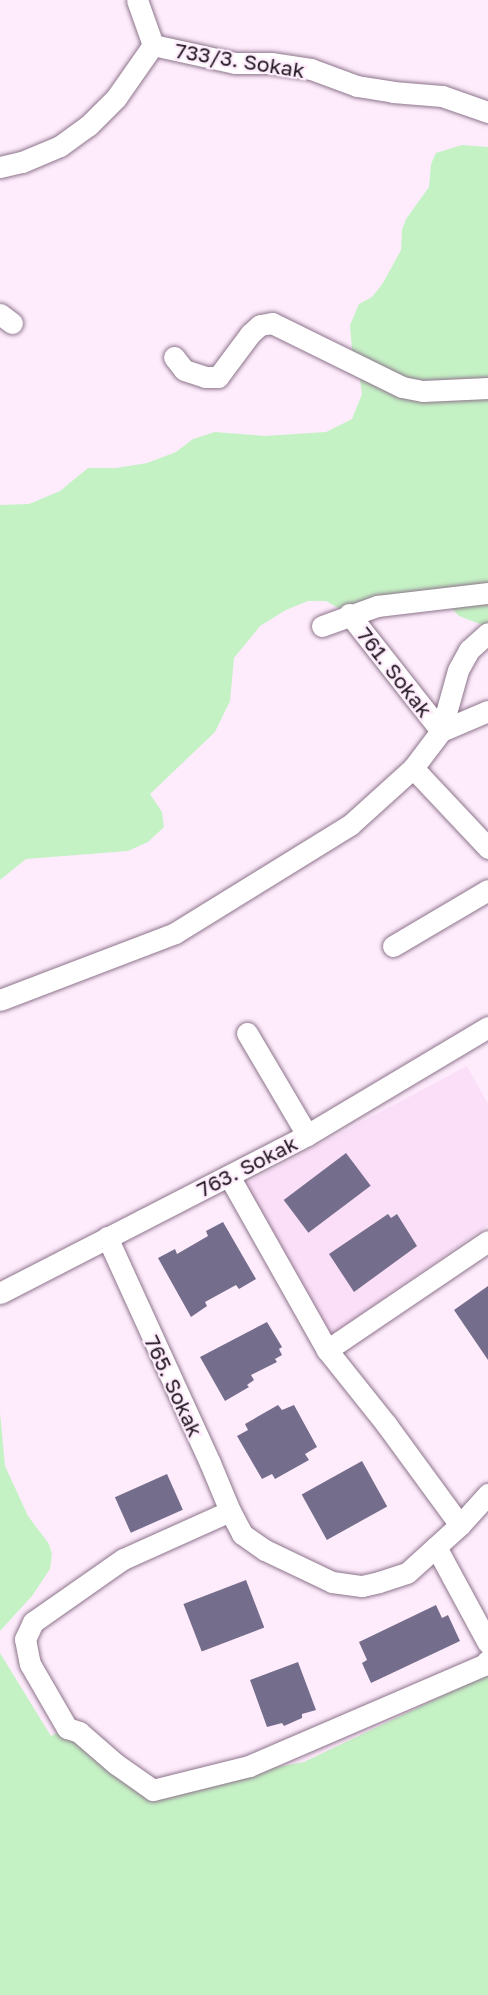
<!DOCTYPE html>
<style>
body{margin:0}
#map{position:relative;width:488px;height:1995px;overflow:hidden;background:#feecfc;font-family:"Golos Text",sans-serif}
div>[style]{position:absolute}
.built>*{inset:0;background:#fbdff8}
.green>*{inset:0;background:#c5f2c5}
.building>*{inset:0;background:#746d8b;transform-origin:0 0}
.roads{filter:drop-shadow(0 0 2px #8d748b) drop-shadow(0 0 2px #8d748b)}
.minor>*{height:21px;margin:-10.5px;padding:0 10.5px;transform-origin:10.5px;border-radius:10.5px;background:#fff}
span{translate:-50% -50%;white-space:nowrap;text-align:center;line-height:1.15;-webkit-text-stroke:4.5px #feecfc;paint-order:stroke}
.street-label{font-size:21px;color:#20161f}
</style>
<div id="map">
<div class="built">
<div style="clip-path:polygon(467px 1066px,488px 1104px,488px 1225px,327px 1338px,241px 1186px)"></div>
</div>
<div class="green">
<div style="clip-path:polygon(462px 145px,488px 147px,488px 627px,459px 616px,450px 607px,349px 614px,326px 601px,308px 601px,286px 610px,260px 626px,234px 658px,230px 701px,215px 732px,150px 794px,162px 812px,164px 827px,148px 842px,128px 851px,26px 859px,0 880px,0 505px,29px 504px,60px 491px,88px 468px,116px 468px,147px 463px,176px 452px,193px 439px,215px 432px,265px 436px,326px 432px,352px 419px,362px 394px,360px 379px,354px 375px,350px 325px,359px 304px,372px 297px,383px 283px,401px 250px,402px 230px,406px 219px,429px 187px,431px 164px,436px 153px)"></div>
<div style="clip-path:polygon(0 1412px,5px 1466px,28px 1516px,49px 1544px,52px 1554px,50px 1569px,32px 1596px,0 1631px)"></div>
<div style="clip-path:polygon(0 1653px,51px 1736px,67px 1728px,153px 1790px,304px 1762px,488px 1674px,488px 1995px,0 1995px)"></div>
</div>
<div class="building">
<div style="left:346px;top:1153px;width:41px;height:78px;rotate:53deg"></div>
<div style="clip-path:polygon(388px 1214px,391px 1218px,397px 1214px,417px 1246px,354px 1292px,329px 1254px)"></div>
<div style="clip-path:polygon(223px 1222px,256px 1279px,239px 1289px,236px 1285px,205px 1302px,207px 1306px,191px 1317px,158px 1258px,175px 1249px,177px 1254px,208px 1236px,206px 1231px)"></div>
<div style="clip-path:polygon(488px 1286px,488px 1360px,454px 1310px)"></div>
<div style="clip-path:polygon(267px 1322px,282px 1347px,279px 1349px,282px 1355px,275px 1359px,277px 1362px,251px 1375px,254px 1380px,247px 1385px,249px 1387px,225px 1401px,200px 1357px)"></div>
<div style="clip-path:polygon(278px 1405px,282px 1410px,294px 1405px,317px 1447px,305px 1454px,309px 1460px,275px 1479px,272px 1474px,262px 1479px,237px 1436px,248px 1430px,245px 1424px)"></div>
<div style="left:362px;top:1461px;width:52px;height:69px;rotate:61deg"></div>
<div style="left:167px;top:1474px;width:39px;height:57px;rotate:66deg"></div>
<div style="left:246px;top:1580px;width:51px;height:67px;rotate:69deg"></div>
<div style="clip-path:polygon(436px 1605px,442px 1618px,448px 1615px,460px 1641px,371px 1683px,362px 1663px,367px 1660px,359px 1642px)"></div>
<div style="clip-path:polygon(298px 1662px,316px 1710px,302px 1714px,302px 1718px,284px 1726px,282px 1723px,267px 1727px,250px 1680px)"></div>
</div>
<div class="roads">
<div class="minor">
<div style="left:137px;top:0;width:48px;rotate:70.4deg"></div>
<div style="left:0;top:167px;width:23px;rotate:-13deg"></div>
<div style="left:22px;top:162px;width:41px;rotate:-22.8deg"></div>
<div style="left:60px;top:146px;width:34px;rotate:-36deg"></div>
<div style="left:88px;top:126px;width:40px;rotate:-45deg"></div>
<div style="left:116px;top:98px;width:65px;rotate:-55.1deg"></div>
<div style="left:153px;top:45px;width:84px;rotate:12.4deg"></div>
<div style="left:235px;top:63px;width:36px"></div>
<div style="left:271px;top:63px;width:40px;rotate:8.5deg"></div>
<div style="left:311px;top:69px;width:49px;rotate:20.3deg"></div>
<div style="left:357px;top:86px;width:36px;rotate:9deg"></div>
<div style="left:393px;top:92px;width:49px;rotate:4.7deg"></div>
<div style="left:442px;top:96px;width:49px;rotate:19.2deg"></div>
<div style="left:0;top:314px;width:15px;rotate:37deg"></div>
<div style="left:174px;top:357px;width:16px;rotate:52deg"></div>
<div style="left:184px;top:370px;width:22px;rotate:18deg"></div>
<div style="left:205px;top:377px;width:13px"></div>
<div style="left:218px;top:377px;width:54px;rotate:-53.3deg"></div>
<div style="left:250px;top:334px;width:13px;rotate:-42deg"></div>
<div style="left:260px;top:325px;width:12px;rotate:-9deg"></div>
<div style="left:272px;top:323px;width:145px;rotate:26.2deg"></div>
<div style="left:402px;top:387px;width:21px;rotate:11deg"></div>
<div style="left:423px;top:391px;width:65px;rotate:-2.6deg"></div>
<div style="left:349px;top:614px;width:149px;rotate:51.8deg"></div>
<div style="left:322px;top:626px;width:59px;rotate:-20deg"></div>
<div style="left:377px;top:606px;width:112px;rotate:-6.7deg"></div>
<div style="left:441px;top:731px;width:63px;rotate:-74.4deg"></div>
<div style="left:458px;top:670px;width:23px;rotate:-61deg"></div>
<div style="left:469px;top:650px;width:25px;rotate:-42deg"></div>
<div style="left:413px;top:768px;width:110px;rotate:46.8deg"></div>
<div style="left:393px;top:946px;width:110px;rotate:-30.5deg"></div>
<div style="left:0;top:1000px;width:187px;rotate:-20.9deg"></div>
<div style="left:175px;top:933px;width:206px;rotate:-31.7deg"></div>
<div style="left:350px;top:825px;width:85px;rotate:-42.1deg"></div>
<div style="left:413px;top:768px;width:46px;rotate:-52.9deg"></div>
<div style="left:441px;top:731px;width:51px;rotate:-23.1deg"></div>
<div style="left:247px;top:1033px;width:118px;rotate:59.5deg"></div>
<div style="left:229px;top:1176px;width:200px;rotate:60.6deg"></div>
<div style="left:327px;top:1350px;width:95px;rotate:51.4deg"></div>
<div style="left:386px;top:1424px;width:125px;rotate:53.8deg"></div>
<div style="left:107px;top:1237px;width:248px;rotate:65.5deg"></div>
<div style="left:210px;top:1463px;width:52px;rotate:67.4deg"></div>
<div style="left:230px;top:1511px;width:26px;rotate:62deg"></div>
<div style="left:242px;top:1534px;width:28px;rotate:35deg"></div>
<div style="left:265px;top:1550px;width:74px;rotate:25.5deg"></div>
<div style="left:332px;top:1582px;width:30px;rotate:8deg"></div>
<div style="left:362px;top:1586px;width:17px;rotate:-13deg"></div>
<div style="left:379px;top:1582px;width:29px;rotate:-18deg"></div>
<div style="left:407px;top:1573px;width:72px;rotate:-42.2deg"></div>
<div style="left:460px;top:1525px;width:42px;rotate:-47.9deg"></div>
<div style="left:0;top:1293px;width:345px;rotate:-27.2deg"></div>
<div style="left:307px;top:1135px;width:211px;rotate:-30.8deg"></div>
<div style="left:327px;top:1350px;width:194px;rotate:-34.1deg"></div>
<div style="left:230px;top:1511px;width:117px;rotate:155.8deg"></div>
<div style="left:123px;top:1559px;width:110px;rotate:145deg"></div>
<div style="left:33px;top:1622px;width:19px;rotate:115deg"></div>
<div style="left:25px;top:1639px;width:25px;rotate:79deg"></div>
<div style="left:30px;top:1664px;width:74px;rotate:60deg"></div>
<div style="left:67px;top:1728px;width:13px;rotate:18deg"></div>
<div style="left:79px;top:1732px;width:49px;rotate:40.9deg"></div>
<div style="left:116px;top:1764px;width:45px;rotate:35.1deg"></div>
<div style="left:153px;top:1790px;width:99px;rotate:-14deg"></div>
<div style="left:249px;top:1766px;width:256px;rotate:-23.3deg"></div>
<div style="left:484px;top:1665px;width:6px;rotate:-51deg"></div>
<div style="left:436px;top:1547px;width:109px;rotate:61.6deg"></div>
</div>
</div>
<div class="street-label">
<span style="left:240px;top:60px;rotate:9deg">733/3. Sokak</span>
<span style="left:395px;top:672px;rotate:52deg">761. Sokak</span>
<span style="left:247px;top:1166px;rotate:-27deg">763. Sokak</span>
<span style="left:174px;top:1386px;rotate:65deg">765. Sokak</span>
</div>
</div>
